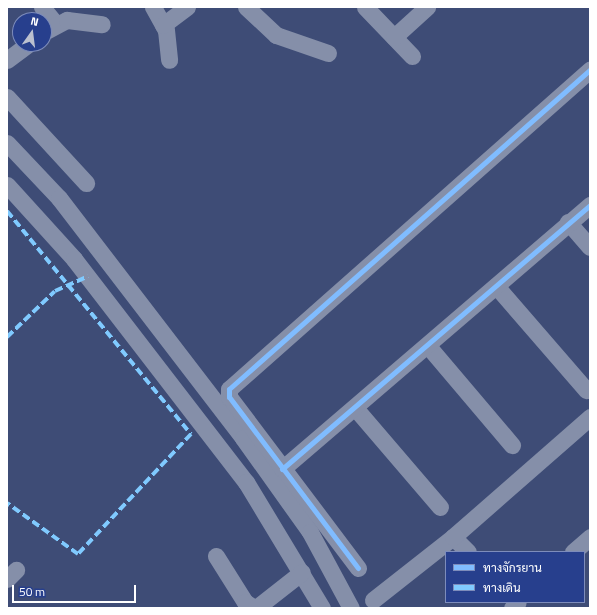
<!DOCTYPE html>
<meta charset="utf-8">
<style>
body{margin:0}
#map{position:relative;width:597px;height:615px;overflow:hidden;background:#3e4c76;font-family:"Titillium Web",Sarabun,sans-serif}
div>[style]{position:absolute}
.minor>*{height:17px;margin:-8.5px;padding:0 8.5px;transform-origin:8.5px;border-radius:8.5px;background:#858fa9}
.quiet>*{height:4px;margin-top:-2px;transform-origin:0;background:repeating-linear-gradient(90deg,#80caff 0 8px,transparent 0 12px)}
.cycleway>*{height:5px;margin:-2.5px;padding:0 2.5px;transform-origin:2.5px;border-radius:2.5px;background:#80bcff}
span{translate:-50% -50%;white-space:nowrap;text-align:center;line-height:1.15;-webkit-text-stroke:3px #273f8d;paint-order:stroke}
.frame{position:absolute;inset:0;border:8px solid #fff;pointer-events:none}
.legend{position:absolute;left:445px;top:551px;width:140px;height:52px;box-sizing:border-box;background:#273f8d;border:1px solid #7d8cbb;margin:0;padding:5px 7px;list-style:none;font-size:12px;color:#fff}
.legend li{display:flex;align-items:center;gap:8px;height:20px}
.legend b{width:20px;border:1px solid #7d8cbb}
.north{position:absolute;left:12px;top:12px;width:40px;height:40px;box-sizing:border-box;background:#273f8d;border:1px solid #7d8cbb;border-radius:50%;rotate:14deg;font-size:11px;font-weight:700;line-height:16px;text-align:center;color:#fff}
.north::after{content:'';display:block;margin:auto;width:14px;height:18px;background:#bbc0cf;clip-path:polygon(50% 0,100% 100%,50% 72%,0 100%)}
.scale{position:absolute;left:12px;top:585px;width:124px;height:18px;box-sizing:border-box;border:2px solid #fff;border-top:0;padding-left:5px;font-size:12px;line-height:14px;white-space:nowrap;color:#fff;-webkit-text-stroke:3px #273f8d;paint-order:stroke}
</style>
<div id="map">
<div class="minor">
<div style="left:42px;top:7px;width:22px;rotate:51deg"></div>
<div style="left:153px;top:7px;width:26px;rotate:61deg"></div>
<div style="left:166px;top:30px;width:30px;rotate:84deg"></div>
<div style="left:246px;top:7px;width:41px;rotate:43deg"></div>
<div style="left:276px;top:35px;width:55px;rotate:19.1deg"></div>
<div style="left:365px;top:7px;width:68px;rotate:46.2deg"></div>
<div style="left:163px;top:25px;width:30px;rotate:-37deg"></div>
<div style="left:44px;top:32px;width:26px;rotate:-28deg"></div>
<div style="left:67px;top:20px;width:35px;rotate:7deg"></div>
<div style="left:394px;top:37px;width:45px;rotate:-42.3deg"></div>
<div style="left:7px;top:60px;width:26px;rotate:-37deg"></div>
<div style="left:7px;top:97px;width:117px;rotate:47.4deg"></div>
<div style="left:7px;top:143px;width:76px;rotate:46.6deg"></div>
<div style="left:59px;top:198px;width:302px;rotate:52.5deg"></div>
<div style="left:243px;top:438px;width:115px;rotate:54.5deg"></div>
<div style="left:310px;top:532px;width:86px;rotate:61.7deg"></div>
<div style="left:7px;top:185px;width:100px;rotate:47.8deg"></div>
<div style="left:74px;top:259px;width:282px;rotate:52.4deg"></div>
<div style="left:246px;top:482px;width:147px;rotate:58.9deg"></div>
<div style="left:568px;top:222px;width:33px;rotate:49deg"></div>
<div style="left:496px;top:286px;width:138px;rotate:49.1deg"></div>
<div style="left:428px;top:346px;width:130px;rotate:49.7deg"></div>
<div style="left:356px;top:409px;width:129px;rotate:49.4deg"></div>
<div style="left:282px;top:469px;width:406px;rotate:-40.6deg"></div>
<div style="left:453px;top:537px;width:21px;rotate:45deg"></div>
<div style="left:573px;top:552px;width:23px;rotate:-41deg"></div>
<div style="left:216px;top:556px;width:54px;rotate:57.8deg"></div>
<div style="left:245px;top:602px;width:11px;rotate:34deg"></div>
<div style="left:358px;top:568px;width:214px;rotate:-127deg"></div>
<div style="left:229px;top:397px;width:8px;rotate:-90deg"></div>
<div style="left:229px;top:389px;width:482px;rotate:-41.5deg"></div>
<div style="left:7px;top:579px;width:13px;rotate:-45deg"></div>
<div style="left:373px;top:600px;width:102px;rotate:-38.2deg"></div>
<div style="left:453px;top:537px;width:182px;rotate:-41.2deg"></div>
<div style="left:256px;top:608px;width:58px;rotate:-38deg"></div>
<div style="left:512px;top:608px;width:8px;rotate:-45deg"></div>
</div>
<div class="quiet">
<div style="left:7px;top:211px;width:289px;rotate:50.5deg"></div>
<div style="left:191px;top:434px;width:165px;rotate:133.3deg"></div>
<div style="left:78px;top:554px;width:87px;rotate:-144.3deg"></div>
<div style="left:7px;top:337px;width:66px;rotate:-43.8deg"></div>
<div style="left:55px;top:291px;width:36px;rotate:-24deg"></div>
</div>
<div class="cycleway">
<div style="left:282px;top:469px;width:406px;rotate:-40.6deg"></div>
<div style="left:358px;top:568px;width:214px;rotate:-127deg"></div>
<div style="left:229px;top:397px;width:8px;rotate:-90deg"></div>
<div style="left:229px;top:389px;width:482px;rotate:-41.5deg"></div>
</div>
<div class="frame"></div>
<ul class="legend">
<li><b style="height:5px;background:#80bcff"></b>ทางจักรยาน</li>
<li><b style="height:5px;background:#80caff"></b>ทางเดิน</li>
</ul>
<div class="north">N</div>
<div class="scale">50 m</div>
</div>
